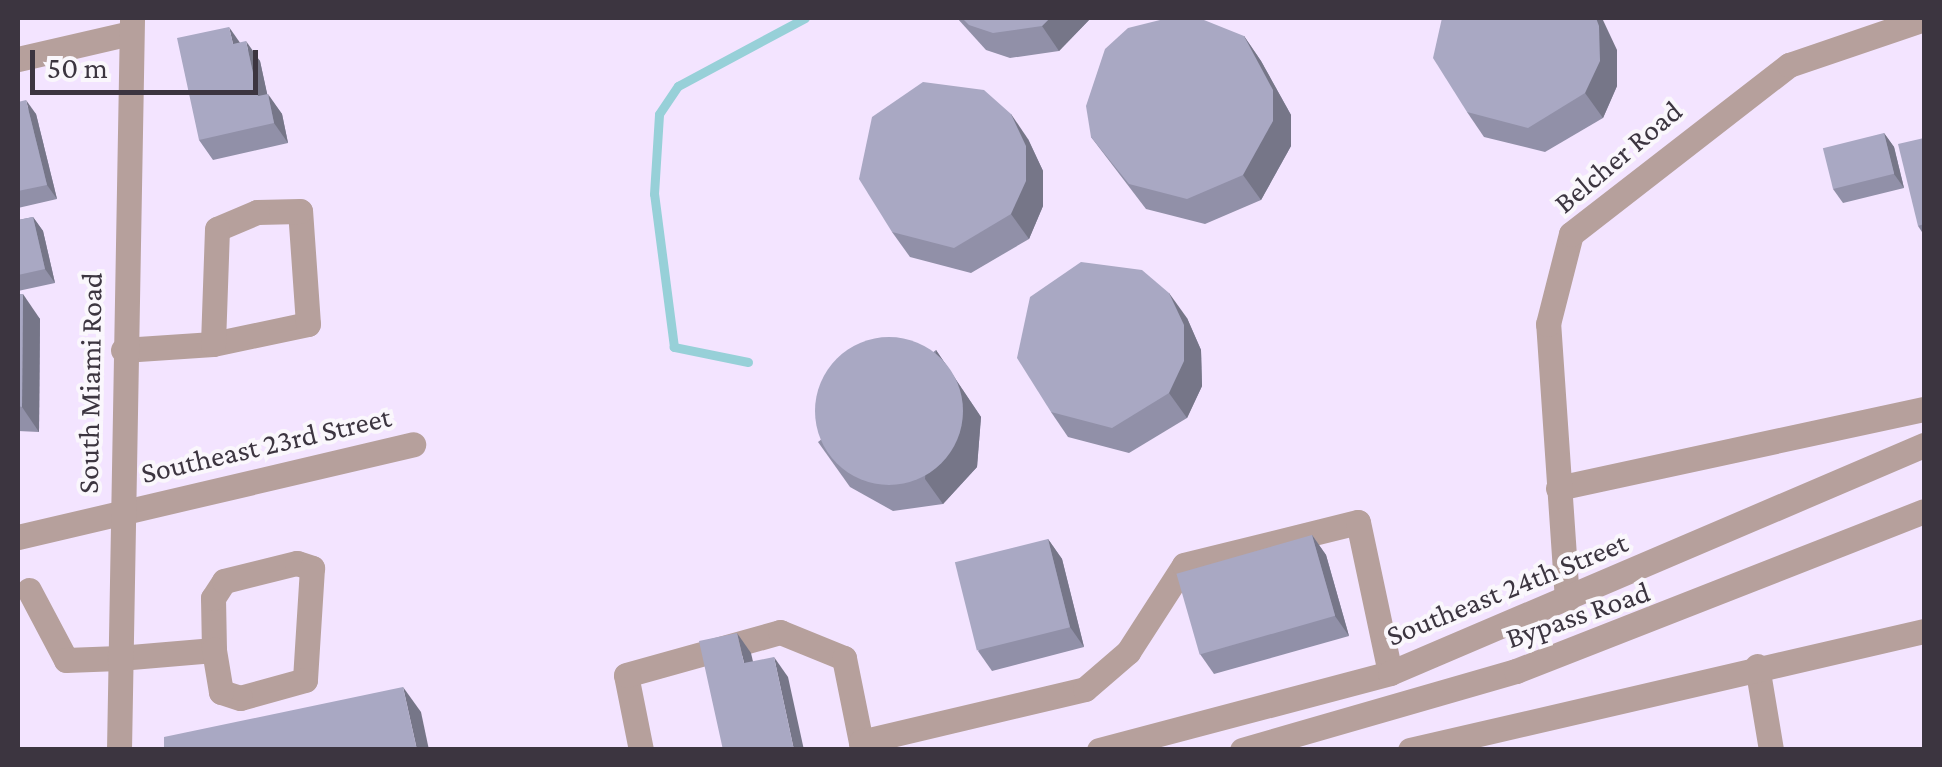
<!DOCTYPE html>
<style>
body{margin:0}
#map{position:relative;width:1942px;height:767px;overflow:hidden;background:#f3e4ff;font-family:"Crimson Pro",serif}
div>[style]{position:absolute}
.stream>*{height:9px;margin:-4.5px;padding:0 4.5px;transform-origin:4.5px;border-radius:4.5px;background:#97d0d8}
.minor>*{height:25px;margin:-12.5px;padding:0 12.5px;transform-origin:12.5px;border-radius:12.5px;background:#b6a09c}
.wall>*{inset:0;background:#9190a8}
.shaded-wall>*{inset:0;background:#767688}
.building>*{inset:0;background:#a9a8c3;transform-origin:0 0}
.round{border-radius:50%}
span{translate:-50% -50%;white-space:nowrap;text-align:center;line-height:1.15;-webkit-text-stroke:8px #faf7fc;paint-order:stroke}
.street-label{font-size:30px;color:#3c3540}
.frame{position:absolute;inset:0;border:20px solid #3c3540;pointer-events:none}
.scale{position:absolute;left:30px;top:50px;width:228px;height:45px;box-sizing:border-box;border:5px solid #3c3540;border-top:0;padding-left:12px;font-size:30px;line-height:35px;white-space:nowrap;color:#3c3540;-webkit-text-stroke:8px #faf7fc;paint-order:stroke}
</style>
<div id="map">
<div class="stream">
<div style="left:748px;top:362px;width:76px;rotate:-168.5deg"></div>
<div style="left:674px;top:347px;width:154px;rotate:-97.4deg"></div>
<div style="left:654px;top:194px;width:80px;rotate:-86.4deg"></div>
<div style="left:659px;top:114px;width:34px;rotate:-56deg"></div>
<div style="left:678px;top:86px;width:144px;rotate:-28.2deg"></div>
</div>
<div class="minor">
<div style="left:18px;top:59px;width:116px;rotate:-13deg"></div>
<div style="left:123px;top:350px;width:90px;rotate:-3.8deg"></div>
<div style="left:213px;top:344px;width:97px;rotate:-11.9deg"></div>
<div style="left:308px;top:324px;width:113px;rotate:-94deg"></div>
<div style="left:300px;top:211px;width:43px;rotate:178.7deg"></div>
<div style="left:257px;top:212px;width:43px;rotate:157deg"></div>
<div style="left:217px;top:229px;width:115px;rotate:92deg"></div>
<div style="left:1558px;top:488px;width:374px;rotate:-12.2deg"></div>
<div style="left:18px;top:537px;width:406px;rotate:-13.2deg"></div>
<div style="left:29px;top:590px;width:79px;rotate:62.1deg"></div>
<div style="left:66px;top:660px;width:53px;rotate:-2.2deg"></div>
<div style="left:119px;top:658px;width:95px;rotate:-4.8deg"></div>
<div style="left:214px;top:650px;width:52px;rotate:-91.1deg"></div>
<div style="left:213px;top:598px;width:20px;rotate:-57deg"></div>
<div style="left:224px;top:581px;width:75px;rotate:-13.9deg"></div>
<div style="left:297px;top:563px;width:16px;rotate:18deg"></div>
<div style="left:312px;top:568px;width:112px;rotate:93.6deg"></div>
<div style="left:305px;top:680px;width:67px;rotate:164.5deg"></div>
<div style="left:240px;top:698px;width:20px;rotate:-162deg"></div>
<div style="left:221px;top:692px;width:43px;rotate:-99.5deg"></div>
<div style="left:1567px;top:600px;width:277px;rotate:-93.9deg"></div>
<div style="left:1548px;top:324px;width:93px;rotate:-75.7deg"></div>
<div style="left:1571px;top:234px;width:276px;rotate:-37.8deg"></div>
<div style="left:1789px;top:65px;width:143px;rotate:-18.8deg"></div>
<div style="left:1757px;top:666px;width:85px;rotate:80.5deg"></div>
<div style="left:119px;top:750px;width:732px;rotate:-88.98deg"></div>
<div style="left:641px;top:750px;width:76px;rotate:-101.3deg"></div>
<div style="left:626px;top:675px;width:160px;rotate:-15.6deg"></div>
<div style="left:780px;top:632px;width:69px;rotate:22.1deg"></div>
<div style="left:844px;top:658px;width:86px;rotate:78.6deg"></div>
<div style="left:863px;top:750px;width:8px;rotate:-104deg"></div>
<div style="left:861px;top:742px;width:230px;rotate:-13.3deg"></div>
<div style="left:1085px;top:689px;width:57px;rotate:-40.7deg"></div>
<div style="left:1128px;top:652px;width:103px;rotate:-57.2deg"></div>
<div style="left:1184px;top:565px;width:179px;rotate:-13.9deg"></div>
<div style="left:1358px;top:522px;width:154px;rotate:78deg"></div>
<div style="left:1099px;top:750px;width:301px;rotate:-14.8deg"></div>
<div style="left:1390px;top:673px;width:581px;rotate:-23.12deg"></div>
<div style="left:1242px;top:750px;width:285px;rotate:-16.1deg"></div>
<div style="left:1516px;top:671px;width:438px;rotate:-21.4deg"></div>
<div style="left:1410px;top:750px;width:528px;rotate:-13.04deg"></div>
</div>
<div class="wall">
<div style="clip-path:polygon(957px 18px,1091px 18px,1059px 51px,1010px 58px,986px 50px)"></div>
<div style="clip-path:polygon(1244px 36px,1261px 61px,1291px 115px,1291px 146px,1261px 200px,1205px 224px,1146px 209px,1091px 137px)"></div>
<div style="clip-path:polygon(240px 43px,260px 61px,267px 94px,282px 114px,288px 143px,213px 160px,199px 140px)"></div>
<div style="clip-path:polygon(1617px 50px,1617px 86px,1603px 118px,1545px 152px,1484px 137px,1467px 112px)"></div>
<div style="clip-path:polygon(18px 102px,36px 114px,57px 199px,18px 208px)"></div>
<div style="clip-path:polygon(1884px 133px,1894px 147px,1904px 188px,1843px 203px,1833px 189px)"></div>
<div style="clip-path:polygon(1924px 138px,1924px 235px,1918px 226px)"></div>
<div style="clip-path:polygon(1028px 139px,1043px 171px,1043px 206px,1029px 239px,971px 273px,910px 257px,892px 232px)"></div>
<div style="clip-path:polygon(33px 217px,43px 231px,55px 283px,18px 291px,18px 220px)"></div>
<div style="clip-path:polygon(18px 294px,40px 319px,39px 432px,18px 431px)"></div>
<div style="clip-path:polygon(1187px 318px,1201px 350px,1202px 386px,1187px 418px,1129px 453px,1068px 437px,1051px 412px)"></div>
<div style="clip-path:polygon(936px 350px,981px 417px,977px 467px,943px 504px,893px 511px,850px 487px,818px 442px)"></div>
<div style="clip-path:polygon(1312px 535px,1326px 555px,1349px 636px,1214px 674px,1200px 654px)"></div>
<div style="clip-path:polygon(1048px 539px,1062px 559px,1084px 647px,992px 671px,978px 651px)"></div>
</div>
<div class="shaded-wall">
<div style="clip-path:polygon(1050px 18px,1091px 18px,1059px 51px,1042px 26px)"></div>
<div style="clip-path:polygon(1596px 18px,1602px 18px,1617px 50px,1617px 86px,1603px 118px,1585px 93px)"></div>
<div style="clip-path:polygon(229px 27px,243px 47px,233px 44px)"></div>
<div style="clip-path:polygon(1244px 36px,1261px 61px,1291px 115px,1291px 146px,1261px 200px,1243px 175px)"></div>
<div style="clip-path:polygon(246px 41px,260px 61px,272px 116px,258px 96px)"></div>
<div style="clip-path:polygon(268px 94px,282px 114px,288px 143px,274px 123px)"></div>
<div style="clip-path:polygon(26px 100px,36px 114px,57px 199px,47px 185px)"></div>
<div style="clip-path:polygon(1011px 114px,1028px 139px,1043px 171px,1043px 206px,1029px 239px,1011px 214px)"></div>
<div style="clip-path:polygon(1884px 133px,1894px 147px,1904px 188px,1894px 174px)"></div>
<div style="clip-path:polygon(33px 217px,43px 231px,55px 283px,45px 269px)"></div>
<div style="clip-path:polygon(1169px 293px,1187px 318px,1201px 350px,1202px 386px,1187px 418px,1169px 393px)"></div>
<div style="clip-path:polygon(23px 294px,40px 319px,39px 432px,22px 407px)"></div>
<div style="clip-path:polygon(936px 350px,981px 417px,977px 467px,943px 504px,925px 479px)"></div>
<div style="clip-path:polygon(1312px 535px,1326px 555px,1349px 636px,1335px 616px)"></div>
<div style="clip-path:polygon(1048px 539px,1062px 559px,1084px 647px,1070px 627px)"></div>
<div style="clip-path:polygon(737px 633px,751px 653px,758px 683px,744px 663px)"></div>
<div style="clip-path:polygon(774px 657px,788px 677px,804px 750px,794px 750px)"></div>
<div style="clip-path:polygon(403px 687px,421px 712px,429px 750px,417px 750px)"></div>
</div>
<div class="building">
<div style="clip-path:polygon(962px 18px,1050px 18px,1042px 26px,993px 33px,969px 25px)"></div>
<div style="clip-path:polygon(1168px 18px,1199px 18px,1244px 36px,1273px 90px,1273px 121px,1243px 175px,1187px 199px,1129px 184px,1091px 137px,1086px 106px,1105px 49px,1128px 28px)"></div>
<div style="clip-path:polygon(1442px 18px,1596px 18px,1599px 26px,1600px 61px,1585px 93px,1528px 128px,1467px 112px,1433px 58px)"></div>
<div style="clip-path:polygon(229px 27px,233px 44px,246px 41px,258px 96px,268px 94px,274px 123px,199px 140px,177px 38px)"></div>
<div style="clip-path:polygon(923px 82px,984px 90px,1011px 114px,1026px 146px,1026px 181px,1011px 214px,954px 248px,892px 232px,859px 179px,872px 117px)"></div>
<div style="clip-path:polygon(26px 100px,47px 185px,18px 191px,18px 102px)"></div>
<div style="left:1884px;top:133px;width:42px;height:63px;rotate:76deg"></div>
<div style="clip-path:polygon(1924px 138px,1924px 224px,1918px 226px,1898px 144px)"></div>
<div style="clip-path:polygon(33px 217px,45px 269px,18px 275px,18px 220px)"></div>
<div style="clip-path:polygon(1081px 262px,1142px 270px,1169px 293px,1184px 325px,1184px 361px,1169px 393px,1112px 428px,1051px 412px,1017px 358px,1030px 297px)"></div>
<div style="clip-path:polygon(18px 294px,23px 294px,22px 407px,18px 406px)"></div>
<div class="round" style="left:815px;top:337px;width:148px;height:148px"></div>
<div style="left:1312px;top:535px;width:84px;height:141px;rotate:74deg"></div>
<div style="left:1048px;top:539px;width:91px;height:96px;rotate:76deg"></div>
<div style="clip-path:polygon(737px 633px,744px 663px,774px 657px,794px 750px,723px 750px,699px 641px)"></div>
<div style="clip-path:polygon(403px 687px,417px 750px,164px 750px,164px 737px)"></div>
</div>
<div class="street-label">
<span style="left:1618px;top:157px;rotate:-40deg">Belcher Road</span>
<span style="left:90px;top:383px;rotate:-89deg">South Miami Road</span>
<span style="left:266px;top:445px;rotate:-13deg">Southeast 23rd Street</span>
<span style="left:1507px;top:589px;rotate:-22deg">Southeast 24th Street</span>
<span style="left:1578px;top:615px;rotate:-19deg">Bypass Road</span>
</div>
<div class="frame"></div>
<div class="scale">50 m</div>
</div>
